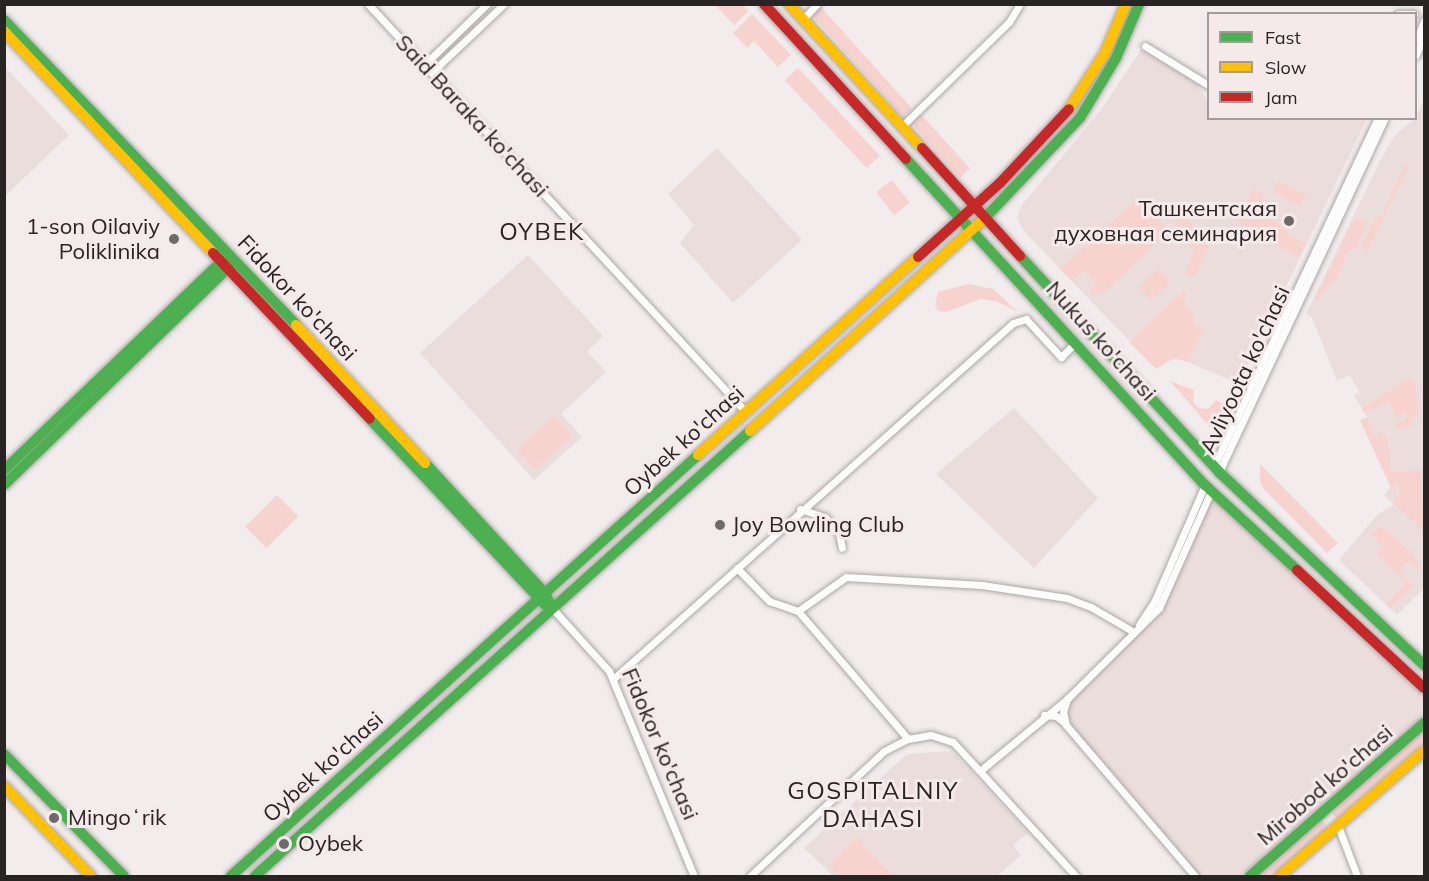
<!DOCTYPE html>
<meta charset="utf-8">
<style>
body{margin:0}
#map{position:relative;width:1429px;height:881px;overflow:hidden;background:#f2ecec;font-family:Mulish,sans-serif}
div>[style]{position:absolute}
.built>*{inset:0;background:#ebdddc}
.green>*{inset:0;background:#f6d3cf;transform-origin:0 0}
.roads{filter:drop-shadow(0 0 2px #aca7a7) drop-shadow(0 0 2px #aca7a7)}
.street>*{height:7px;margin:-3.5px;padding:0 3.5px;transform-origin:3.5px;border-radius:3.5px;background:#fdfcfc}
.fast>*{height:10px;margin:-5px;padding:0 5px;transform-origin:5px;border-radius:5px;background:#4caf50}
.slow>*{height:10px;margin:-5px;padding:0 5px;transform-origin:5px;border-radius:5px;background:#ffc107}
.jam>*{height:10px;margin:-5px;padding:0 5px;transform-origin:5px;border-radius:5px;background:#c62828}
.dots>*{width:16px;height:16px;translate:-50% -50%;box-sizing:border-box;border:3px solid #f5eae9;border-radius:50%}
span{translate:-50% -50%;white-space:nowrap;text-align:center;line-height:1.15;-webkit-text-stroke:6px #f5eae9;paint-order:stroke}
.street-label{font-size:22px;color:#282423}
.poi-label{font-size:22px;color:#282423}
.right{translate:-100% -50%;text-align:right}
.left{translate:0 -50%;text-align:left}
.neighbourhood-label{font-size:24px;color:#282423;letter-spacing:1.5px}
.frame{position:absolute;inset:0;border:6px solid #282423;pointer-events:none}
.legend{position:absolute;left:1207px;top:12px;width:210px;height:108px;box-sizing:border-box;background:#f5eae9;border:2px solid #a39b9a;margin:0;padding:8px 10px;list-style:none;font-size:18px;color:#282423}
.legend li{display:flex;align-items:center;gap:12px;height:30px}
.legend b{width:30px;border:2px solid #a39b9a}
</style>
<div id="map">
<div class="built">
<div style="clip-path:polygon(1143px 47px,1194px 80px,1208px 101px,1208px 118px,1367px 119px,1239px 384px,1181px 359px,1167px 360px,1156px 369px,1023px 230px,1017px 217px,1022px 205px,1100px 111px)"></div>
<div style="clip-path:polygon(5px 67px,69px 135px,5px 196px)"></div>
<div style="clip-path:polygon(1424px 98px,1424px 588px,1397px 615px,1339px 560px,1377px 515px,1394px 505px,1384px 495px,1391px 487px,1360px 420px,1367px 417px,1354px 395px,1359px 393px,1358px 389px,1349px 375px,1337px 381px,1312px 317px,1306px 314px,1381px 159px,1395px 135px,1416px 118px)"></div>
<div style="clip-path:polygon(717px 148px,802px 240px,733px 303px,680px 243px,694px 225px,668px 194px)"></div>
<div style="clip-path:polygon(528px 255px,603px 336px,587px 351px,606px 372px,561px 414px,582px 437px,534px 480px,420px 353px)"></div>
<div style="clip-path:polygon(1014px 408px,1098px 498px,1034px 568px,936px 474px)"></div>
<div style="clip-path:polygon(1211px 491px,1424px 688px,1424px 723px,1250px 876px,1195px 876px,1064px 719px,1064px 706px,1157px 611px)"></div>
<div style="clip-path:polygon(952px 751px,1028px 833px,1013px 845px,1021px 855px,997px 876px,833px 876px,804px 848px,907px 754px)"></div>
</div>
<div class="green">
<div style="clip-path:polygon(715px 5px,743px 5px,749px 11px,734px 25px)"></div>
<div style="left:819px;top:5px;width:139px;height:12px;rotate:48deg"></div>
<div style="clip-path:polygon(752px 14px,791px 55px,778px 67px,754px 41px,747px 48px,733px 33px)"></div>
<div style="left:798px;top:68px;width:120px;height:18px;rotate:47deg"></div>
<div style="left:919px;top:112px;width:76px;height:13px;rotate:48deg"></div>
<div style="clip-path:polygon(1405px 164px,1409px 166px,1368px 251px,1361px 247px,1376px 216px,1382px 215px)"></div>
<div style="left:892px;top:180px;width:29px;height:20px;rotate:52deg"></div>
<div style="left:1279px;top:181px;width:30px;height:13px;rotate:27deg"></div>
<div style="clip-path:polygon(1253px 189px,1265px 195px,1257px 212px,1289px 229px,1287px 234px,1306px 244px,1299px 258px,1237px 222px)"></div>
<div style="clip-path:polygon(1138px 198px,1169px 231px,1105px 292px,1092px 295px,1089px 292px,1097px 284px,1084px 270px,1072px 281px,1060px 269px)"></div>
<div style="clip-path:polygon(1182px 213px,1209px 247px,1195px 277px,1185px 273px,1194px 252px,1175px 226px)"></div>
<div style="clip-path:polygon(1355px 217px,1368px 222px,1356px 249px,1349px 250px,1336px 280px,1313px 304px)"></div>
<div style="left:1159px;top:269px;width:18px;height:27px;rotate:49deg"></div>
<div style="clip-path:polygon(968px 284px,993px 289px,1018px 312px,996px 301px,980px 299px,947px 312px,938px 311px,935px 305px,938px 292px)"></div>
<div style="clip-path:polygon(1185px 290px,1185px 305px,1195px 318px,1192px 324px,1204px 329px,1188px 362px,1174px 358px,1156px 369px,1129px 342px)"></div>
<div style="clip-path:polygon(1411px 377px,1416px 384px,1418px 417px,1412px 417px,1412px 426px,1398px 430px,1395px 424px,1406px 419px,1406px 413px,1396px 417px,1390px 402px,1364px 413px,1362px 408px)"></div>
<div style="clip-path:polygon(1170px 381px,1194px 390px,1193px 402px,1199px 408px,1208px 409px,1216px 400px,1228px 407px,1215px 433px)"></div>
<div style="left:554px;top:416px;width:27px;height:50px;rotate:48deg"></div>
<div style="clip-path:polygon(1367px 418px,1373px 435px,1382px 432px,1388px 439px,1391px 472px,1421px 470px,1424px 531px,1393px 503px,1400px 494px,1397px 484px,1391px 488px,1360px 420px)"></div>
<div style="clip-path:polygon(1260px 464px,1338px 543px,1327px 553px,1264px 489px,1260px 483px)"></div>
<div style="left:277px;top:495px;width:30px;height:45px;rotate:45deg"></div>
<div style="clip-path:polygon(1382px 526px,1415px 556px,1421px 573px,1409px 561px,1399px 570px,1414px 586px,1390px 608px,1386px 604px,1406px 583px,1377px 554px,1383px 547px,1371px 534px)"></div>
<div style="clip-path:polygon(1424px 730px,1424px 742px,1337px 819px,1332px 813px)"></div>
<div style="clip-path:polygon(1322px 820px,1328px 827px,1273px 876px,1260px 876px)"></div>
<div style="clip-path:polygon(857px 837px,893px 876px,839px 876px,828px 865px)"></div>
</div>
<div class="roads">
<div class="street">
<div style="left:368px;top:4px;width:556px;rotate:47.19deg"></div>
<div style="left:1398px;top:14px;width:16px"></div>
<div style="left:803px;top:19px;width:21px;rotate:-47deg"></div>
<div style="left:1416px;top:40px;width:21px;rotate:-67deg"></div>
<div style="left:1145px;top:46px;width:74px;rotate:31.8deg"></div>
<div style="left:1416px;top:55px;width:21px;rotate:-67deg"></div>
<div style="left:424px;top:65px;width:88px;rotate:-44.1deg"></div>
<div style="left:432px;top:72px;width:99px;rotate:-43.4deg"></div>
<div style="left:901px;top:127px;width:151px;rotate:-44.2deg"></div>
<div style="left:1009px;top:22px;width:21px;rotate:-59deg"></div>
<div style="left:1214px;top:466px;width:385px;rotate:-64.8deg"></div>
<div style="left:1219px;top:472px;width:391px;rotate:-64.9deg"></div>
<div style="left:800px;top:509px;width:26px;rotate:18deg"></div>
<div style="left:825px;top:517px;width:21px;rotate:49deg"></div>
<div style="left:839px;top:533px;width:15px;rotate:79deg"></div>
<div style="left:737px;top:568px;width:46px;rotate:45.9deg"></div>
<div style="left:769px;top:601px;width:31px;rotate:19deg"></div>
<div style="left:798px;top:611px;width:169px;rotate:49.3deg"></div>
<div style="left:552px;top:608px;width:85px;rotate:47.9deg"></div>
<div style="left:609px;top:671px;width:222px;rotate:67.5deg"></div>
<div style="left:798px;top:611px;width:59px;rotate:-35.3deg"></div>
<div style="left:846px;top:577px;width:136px;rotate:3.4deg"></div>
<div style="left:982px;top:585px;width:86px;rotate:8.7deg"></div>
<div style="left:1067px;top:598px;width:26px;rotate:21deg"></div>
<div style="left:1091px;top:607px;width:50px;rotate:30.2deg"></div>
<div style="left:1139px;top:625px;width:30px;rotate:-57deg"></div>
<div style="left:1155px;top:600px;width:125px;rotate:-66.5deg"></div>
<div style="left:613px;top:679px;width:535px;rotate:-41.67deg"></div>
<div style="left:1013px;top:323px;width:14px;rotate:-17deg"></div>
<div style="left:1026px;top:319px;width:52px;rotate:47.4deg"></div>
<div style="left:1061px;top:357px;width:21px;rotate:-45deg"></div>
<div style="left:1044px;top:715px;width:12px;rotate:5deg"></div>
<div style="left:1056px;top:716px;width:11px;rotate:38deg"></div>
<div style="left:981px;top:770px;width:112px;rotate:-39.5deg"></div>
<div style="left:1338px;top:826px;width:53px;rotate:69.2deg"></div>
<div style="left:750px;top:876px;width:183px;rotate:-43deg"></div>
<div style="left:884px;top:751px;width:27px;rotate:-27deg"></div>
<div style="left:908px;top:739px;width:23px;rotate:-10deg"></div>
<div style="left:931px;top:735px;width:23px;rotate:18deg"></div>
<div style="left:953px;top:742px;width:182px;rotate:47.5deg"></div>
<div style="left:1195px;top:876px;width:199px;rotate:-130.5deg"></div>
<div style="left:1066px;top:725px;width:13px;rotate:-103deg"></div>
<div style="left:1063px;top:712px;width:14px;rotate:-73deg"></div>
<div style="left:1067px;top:699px;width:129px;rotate:-44.7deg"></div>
<div style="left:1159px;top:608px;width:128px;rotate:-66deg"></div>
</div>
<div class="fast">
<div style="left:4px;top:20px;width:422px;rotate:46.2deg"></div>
<div style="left:906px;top:159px;width:442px;rotate:47.5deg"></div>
<div style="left:1205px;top:485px;width:125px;rotate:42.7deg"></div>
<div style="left:984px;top:219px;width:139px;rotate:-46.5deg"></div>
<div style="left:1080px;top:118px;width:70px;rotate:-59deg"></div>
<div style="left:1116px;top:58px;width:59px;rotate:-66.9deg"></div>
<div style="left:1020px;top:256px;width:294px;rotate:47.3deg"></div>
<div style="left:1219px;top:472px;width:282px;rotate:43.3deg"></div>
<div style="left:370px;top:419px;width:255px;rotate:46.7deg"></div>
<div style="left:425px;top:463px;width:177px;rotate:47.3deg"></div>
<div style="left:545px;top:593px;width:17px;rotate:65deg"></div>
<div style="left:4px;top:470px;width:306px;rotate:-43.8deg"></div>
<div style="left:4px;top:485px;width:316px;rotate:-44.1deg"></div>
<div style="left:4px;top:754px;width:171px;rotate:45.5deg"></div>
<div style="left:231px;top:876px;width:629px;rotate:-42.03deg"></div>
<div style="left:255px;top:876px;width:666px;rotate:-41.96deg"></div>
<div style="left:1250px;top:876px;width:232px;rotate:-41.3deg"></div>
</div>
<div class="slow">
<div style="left:789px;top:4px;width:196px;rotate:47.3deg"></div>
<div style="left:4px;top:31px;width:305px;rotate:46.7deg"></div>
<div style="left:1069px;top:109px;width:67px;rotate:-57.3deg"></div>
<div style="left:1105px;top:53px;width:53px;rotate:-66.8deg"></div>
<div style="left:296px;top:325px;width:189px;rotate:46.9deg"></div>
<div style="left:750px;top:431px;width:316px;rotate:-42.2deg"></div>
<div style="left:698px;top:455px;width:296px;rotate:-42deg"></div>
<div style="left:4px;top:786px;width:125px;rotate:46deg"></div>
<div style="left:1280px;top:876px;width:191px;rotate:-41deg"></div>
</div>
<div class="jam">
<div style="left:764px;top:4px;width:210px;rotate:47.5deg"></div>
<div style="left:922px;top:148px;width:146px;rotate:47.8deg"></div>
<div style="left:213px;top:253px;width:228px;rotate:46.6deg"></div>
<div style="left:918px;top:257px;width:110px;rotate:-42.1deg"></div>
<div style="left:1000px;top:183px;width:101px;rotate:-47deg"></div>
<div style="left:1297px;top:570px;width:173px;rotate:42.9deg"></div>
</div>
</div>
<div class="dots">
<div style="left:1289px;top:221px;background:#6f6a69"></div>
<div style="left:174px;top:239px;background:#6f6a69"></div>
<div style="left:720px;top:525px;background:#6f6a69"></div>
<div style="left:54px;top:818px;background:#6f6a69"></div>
<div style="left:284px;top:844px;background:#6f6a69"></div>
</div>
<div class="street-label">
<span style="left:472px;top:116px;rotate:47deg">Said Baraka ko'chasi</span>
<span style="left:297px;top:298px;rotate:47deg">Fidokor ko'chasi</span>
<span style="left:1101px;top:341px;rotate:48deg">Nukus ko'chasi</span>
<span style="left:1245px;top:370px;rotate:-65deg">Avliyoota ko'chasi</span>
<span style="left:684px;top:441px;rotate:-42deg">Oybek ko'chasi</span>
<span style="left:660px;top:744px;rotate:67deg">Fidokor ko'chasi</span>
<span style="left:323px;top:767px;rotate:-42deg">Oybek ko'chasi</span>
<span style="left:1325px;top:785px;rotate:-41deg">Mirobod ko'chasi</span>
</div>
<div class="poi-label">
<span class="right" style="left:1277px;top:221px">Ташкентская<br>духовная семинария</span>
<span class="right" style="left:160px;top:239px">1-son Oilaviy<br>Poliklinika</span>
<span class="left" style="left:732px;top:525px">Joy Bowling Club</span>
<span class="left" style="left:68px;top:818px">Mingoʻrik</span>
<span class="left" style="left:298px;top:844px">Oybek</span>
</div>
<div class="neighbourhood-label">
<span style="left:542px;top:232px">OYBEK</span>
<span style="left:873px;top:805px">GOSPITALNIY<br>DAHASI</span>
</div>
<div class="frame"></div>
<ul class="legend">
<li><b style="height:8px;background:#4caf50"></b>Fast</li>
<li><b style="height:8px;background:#ffc107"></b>Slow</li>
<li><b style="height:8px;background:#c62828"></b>Jam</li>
</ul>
</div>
